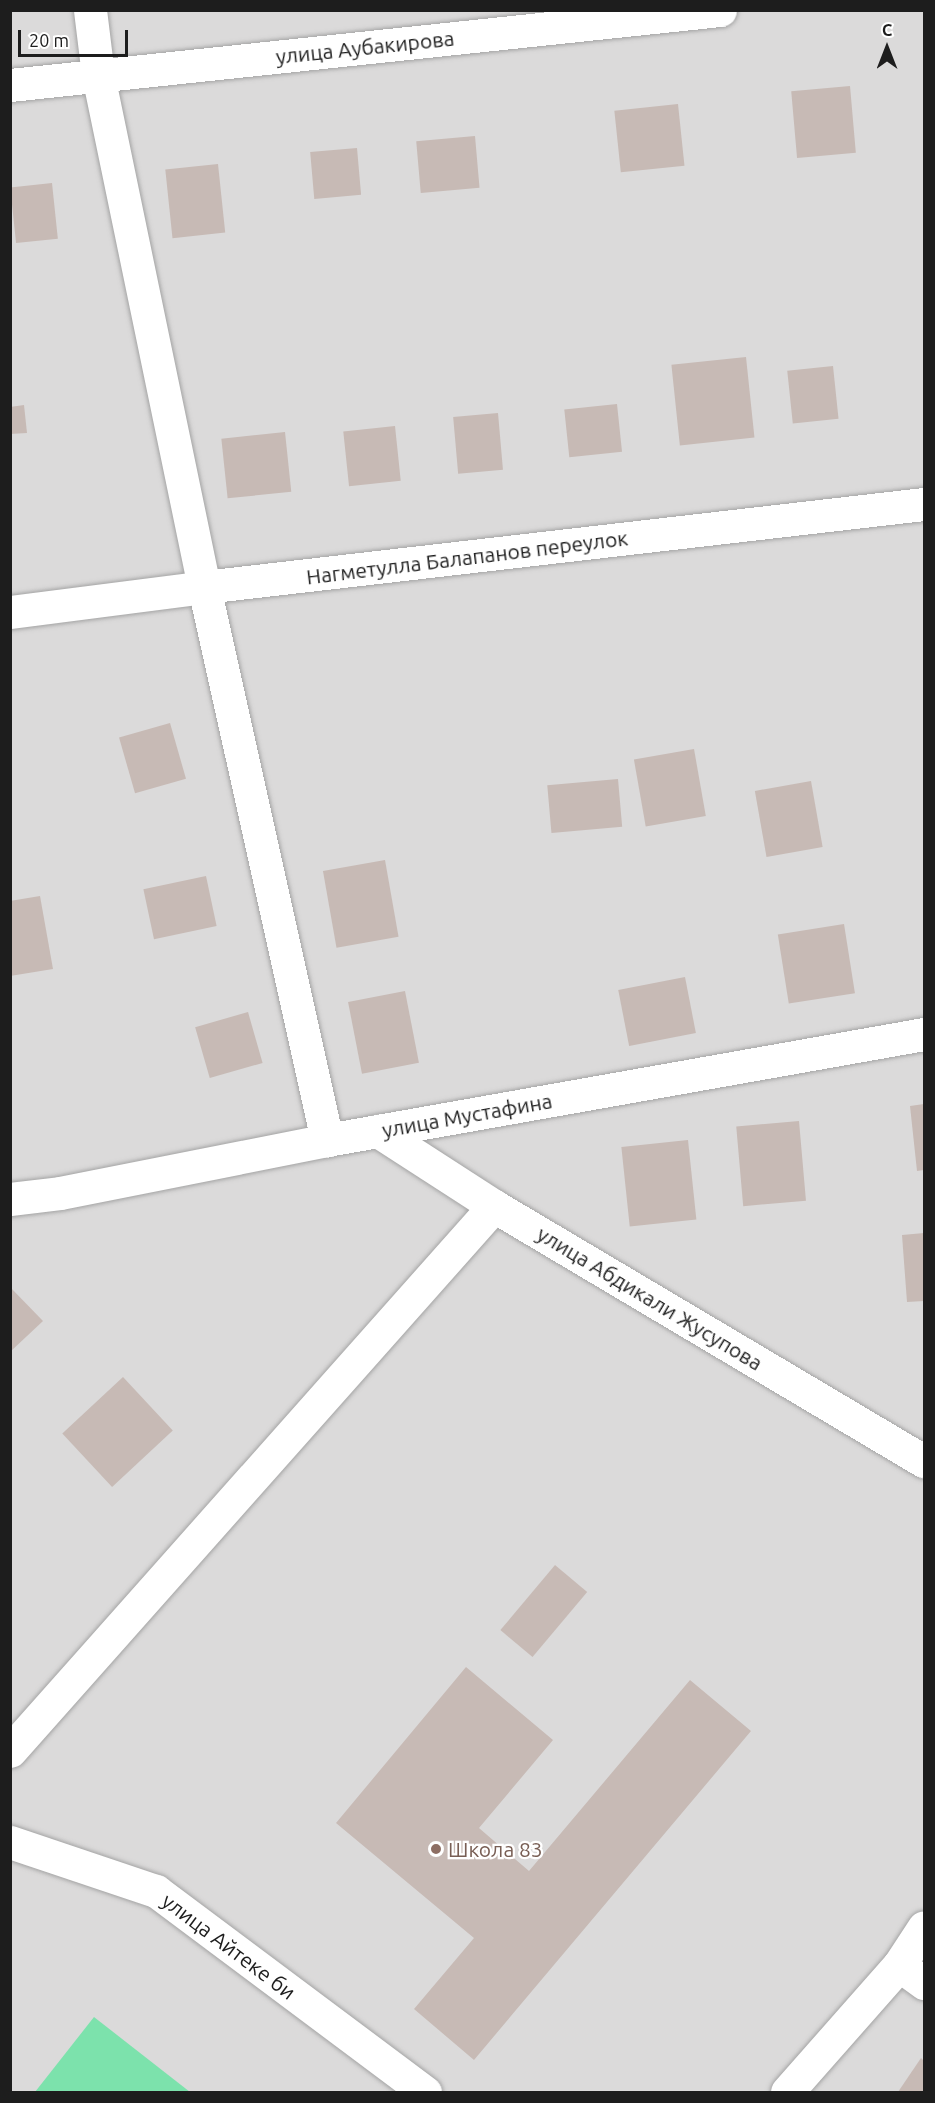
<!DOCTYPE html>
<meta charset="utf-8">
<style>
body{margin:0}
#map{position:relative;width:935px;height:2103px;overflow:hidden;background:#efe9e2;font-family:Ubuntu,sans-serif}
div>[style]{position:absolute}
.residential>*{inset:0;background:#dbdada;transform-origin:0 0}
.pitch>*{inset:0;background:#7ce2ac}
.building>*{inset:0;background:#c7bab5;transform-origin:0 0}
.roads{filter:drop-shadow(0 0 2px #a4a4a4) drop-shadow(0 0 2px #a4a4a4)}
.street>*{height:33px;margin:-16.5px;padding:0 16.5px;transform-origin:16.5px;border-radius:16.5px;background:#fff}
.dots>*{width:16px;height:16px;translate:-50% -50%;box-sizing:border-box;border:3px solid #fff;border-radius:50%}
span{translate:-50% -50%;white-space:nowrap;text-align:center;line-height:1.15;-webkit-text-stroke:4.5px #fff;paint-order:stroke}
.street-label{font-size:21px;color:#1d1d1d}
.education-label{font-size:21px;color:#785e54}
.left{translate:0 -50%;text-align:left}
.frame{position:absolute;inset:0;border:12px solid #1d1d1d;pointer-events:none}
.north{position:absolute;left:857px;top:18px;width:60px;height:60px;-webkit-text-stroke:4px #fff;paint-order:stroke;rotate:0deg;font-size:16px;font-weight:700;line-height:24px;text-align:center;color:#1d1d1d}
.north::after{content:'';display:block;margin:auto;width:21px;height:27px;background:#1d1d1d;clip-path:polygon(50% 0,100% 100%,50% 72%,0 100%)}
.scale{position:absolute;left:18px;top:30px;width:110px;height:27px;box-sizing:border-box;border:3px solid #1d1d1d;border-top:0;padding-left:8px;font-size:18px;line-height:21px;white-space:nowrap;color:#1d1d1d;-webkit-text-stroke:4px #fff;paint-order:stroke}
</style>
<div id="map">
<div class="residential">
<div style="left:11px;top:11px;width:913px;height:2081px"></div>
</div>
<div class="pitch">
<div style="clip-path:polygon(94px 2017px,190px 2092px,35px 2092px)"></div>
</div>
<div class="building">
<div style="left:850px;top:86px;width:67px;height:59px;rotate:85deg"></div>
<div style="left:678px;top:104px;width:62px;height:64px;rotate:84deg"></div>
<div style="left:475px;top:136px;width:52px;height:59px;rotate:85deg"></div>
<div style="left:357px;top:148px;width:47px;height:47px;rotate:85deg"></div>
<div style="left:218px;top:164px;width:69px;height:53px;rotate:84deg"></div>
<div style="left:52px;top:183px;width:56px;height:42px;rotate:84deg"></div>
<div style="left:746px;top:357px;width:81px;height:75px;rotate:84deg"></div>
<div style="left:833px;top:366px;width:53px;height:46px;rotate:84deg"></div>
<div style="left:617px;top:404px;width:48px;height:53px;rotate:84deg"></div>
<div style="clip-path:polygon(24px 405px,27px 433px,10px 434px,10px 407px)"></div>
<div style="left:498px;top:413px;width:57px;height:45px;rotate:85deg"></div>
<div style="left:395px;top:426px;width:55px;height:52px;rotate:84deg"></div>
<div style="left:285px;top:432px;width:60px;height:64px;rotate:84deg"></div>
<div style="left:170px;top:723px;width:58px;height:53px;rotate:74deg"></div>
<div style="left:694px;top:749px;width:68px;height:61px;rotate:80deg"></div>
<div style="left:618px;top:779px;width:48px;height:71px;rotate:85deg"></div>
<div style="left:811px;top:781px;width:67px;height:57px;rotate:80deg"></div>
<div style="left:385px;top:860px;width:78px;height:63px;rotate:80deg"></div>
<div style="left:206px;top:876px;width:51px;height:64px;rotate:78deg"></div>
<div style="clip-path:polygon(40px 896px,53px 969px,10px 976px,10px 901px)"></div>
<div style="left:844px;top:924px;width:70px;height:67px;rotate:81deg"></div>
<div style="left:685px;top:977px;width:57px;height:68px;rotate:79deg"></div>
<div style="left:405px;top:991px;width:73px;height:58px;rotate:79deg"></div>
<div style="left:248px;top:1012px;width:53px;height:55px;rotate:74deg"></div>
<div style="clip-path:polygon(924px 1104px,924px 1170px,917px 1171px,910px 1106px)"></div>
<div style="left:799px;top:1121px;width:80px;height:63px;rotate:85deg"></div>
<div style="left:688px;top:1140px;width:80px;height:67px;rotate:84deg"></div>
<div style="clip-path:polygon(924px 1233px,924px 1301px,907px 1302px,902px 1235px)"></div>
<div style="clip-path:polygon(10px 1287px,43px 1321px,10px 1352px)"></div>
<div style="left:123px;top:1377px;width:73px;height:83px;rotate:47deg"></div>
<div style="left:555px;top:1565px;width:42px;height:85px;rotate:40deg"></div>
<div style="clip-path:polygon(466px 1667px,553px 1740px,479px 1828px,529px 1871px,690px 1680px,751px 1731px,474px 2060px,414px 2009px,474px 1938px,336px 1823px)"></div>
<div style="clip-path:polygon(921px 2058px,924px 2061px,924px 2092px,898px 2092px)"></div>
</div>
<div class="roads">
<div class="street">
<div style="left:90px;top:10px;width:65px;rotate:83deg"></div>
<div style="left:98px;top:75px;width:523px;rotate:78.3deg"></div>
<div style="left:204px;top:587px;width:567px;rotate:77.46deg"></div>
<div style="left:10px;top:85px;width:714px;rotate:-6.03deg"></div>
<div style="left:10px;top:612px;width:196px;rotate:-7.3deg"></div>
<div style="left:204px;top:587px;width:725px;rotate:-6.58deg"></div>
<div style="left:378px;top:1131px;width:138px;rotate:32.9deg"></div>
<div style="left:494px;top:1206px;width:500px;rotate:30.7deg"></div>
<div style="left:10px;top:1199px;width:50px;rotate:-6.8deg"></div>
<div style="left:60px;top:1193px;width:272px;rotate:-11.2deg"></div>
<div style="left:327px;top:1140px;width:606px;rotate:-10.07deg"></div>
<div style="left:10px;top:1751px;width:729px;rotate:-48.39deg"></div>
<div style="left:10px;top:1842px;width:154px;rotate:18.6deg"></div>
<div style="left:156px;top:1891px;width:336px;rotate:36.8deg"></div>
<div style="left:899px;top:1965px;width:31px;rotate:36deg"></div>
<div style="left:787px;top:2092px;width:169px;rotate:-48.6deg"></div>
<div style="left:899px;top:1965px;width:45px;rotate:-56.7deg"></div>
</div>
</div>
<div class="dots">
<div style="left:436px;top:1849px;background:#8d6e63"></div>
</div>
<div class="street-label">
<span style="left:365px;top:47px;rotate:-6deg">улица Аубакирова</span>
<span style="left:467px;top:557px;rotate:-7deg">Нагметулла Балапанов переулок</span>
<span style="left:467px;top:1115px;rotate:-10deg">улица Мустафина</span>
<span style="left:650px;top:1298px;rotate:31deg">улица Абдикали Жусупова</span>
<span style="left:229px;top:1946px;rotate:37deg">улица Айтеке би</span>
</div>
<div class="education-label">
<span class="left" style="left:448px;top:1849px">Школа 83</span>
</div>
<div class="frame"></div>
<div class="north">С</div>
<div class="scale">20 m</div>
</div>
